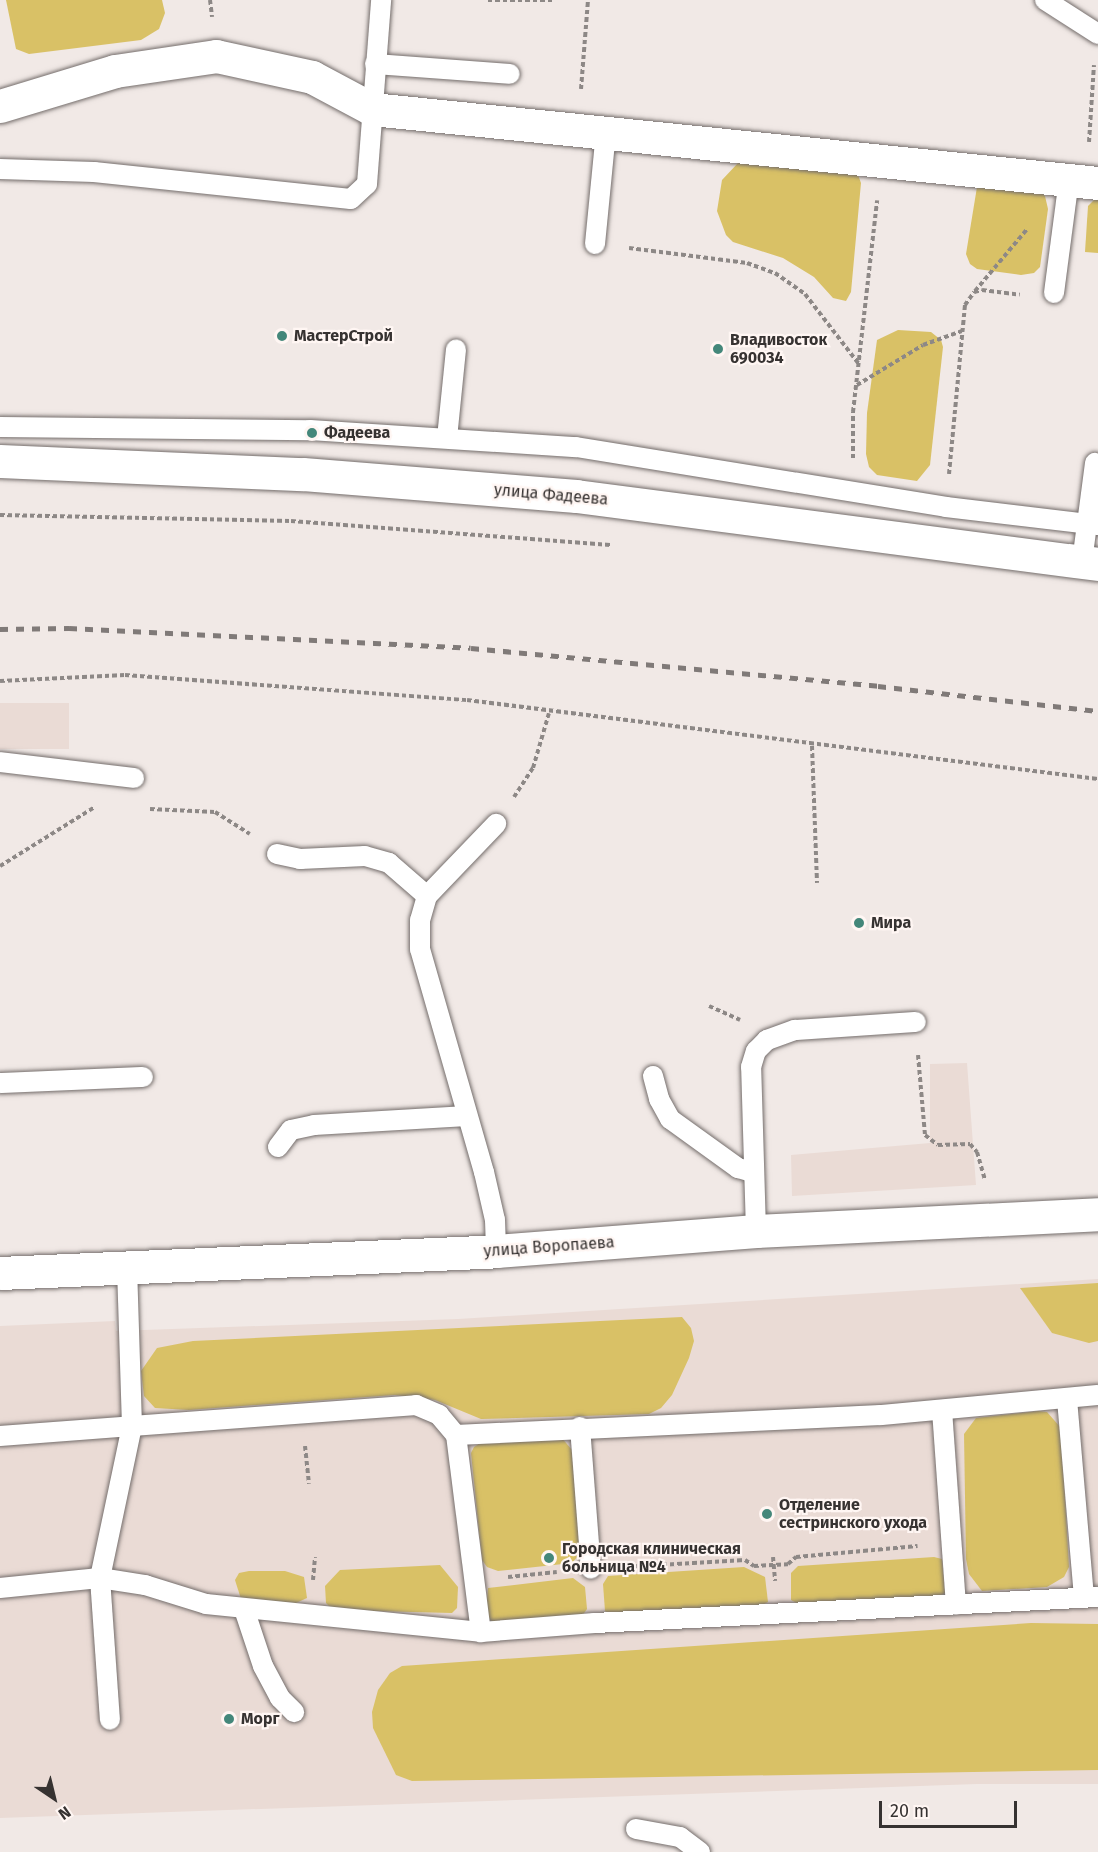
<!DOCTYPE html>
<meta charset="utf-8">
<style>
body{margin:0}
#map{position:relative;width:1098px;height:1852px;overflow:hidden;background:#f1e9e6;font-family:"Fira Sans",sans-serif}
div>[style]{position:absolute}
.built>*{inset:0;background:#eadbd5;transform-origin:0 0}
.green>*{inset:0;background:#d9c166}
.path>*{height:4px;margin-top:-2px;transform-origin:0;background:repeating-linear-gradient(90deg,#8d8886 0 4.5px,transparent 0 7.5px)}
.roads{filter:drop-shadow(0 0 2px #746d6b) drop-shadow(0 0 2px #746d6b)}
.lane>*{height:20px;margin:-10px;padding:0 10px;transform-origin:10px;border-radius:10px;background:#fff}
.street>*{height:33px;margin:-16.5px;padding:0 16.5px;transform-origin:16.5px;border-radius:16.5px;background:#fff}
.secondary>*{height:33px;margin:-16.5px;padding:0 16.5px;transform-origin:16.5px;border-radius:16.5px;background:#fff}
.primary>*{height:33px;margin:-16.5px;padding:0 16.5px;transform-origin:16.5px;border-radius:16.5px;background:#fff}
.rail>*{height:4.5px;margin-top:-2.25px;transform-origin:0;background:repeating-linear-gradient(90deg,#807a78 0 8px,transparent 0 16px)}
.dots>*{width:16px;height:16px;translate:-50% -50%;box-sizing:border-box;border:3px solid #fff6f3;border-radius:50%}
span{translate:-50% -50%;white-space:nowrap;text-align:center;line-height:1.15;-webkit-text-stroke:4.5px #fff6f3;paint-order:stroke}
.poi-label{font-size:16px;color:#363231;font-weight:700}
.left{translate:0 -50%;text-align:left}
.street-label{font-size:16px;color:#363231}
.north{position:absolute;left:24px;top:1768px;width:60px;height:60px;-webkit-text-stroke:4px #fff6f3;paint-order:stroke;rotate:145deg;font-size:16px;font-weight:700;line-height:24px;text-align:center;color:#363231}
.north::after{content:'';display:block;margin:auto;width:21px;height:27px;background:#363231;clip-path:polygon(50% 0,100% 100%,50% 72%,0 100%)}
.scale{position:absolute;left:879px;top:1801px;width:138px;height:27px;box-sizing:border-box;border:3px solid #363231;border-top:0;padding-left:8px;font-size:18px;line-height:21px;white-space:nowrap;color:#363231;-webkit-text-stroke:4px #fff6f3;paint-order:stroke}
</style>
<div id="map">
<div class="built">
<div style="left:0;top:703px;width:69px;height:46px"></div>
<div style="clip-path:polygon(967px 1063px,976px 1185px,792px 1196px,791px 1155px,930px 1143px,930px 1064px)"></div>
<div style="clip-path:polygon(1098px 1279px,1098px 1784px,977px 1784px,0 1818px,0 1326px,115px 1321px,116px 1331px,458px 1319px)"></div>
</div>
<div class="green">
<div style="clip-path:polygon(6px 0,162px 0,165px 13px,159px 29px,141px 40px,29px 54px,16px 49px)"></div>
<div style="clip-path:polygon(756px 161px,858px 175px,861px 183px,851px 292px,846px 301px,833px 298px,814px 277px,783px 258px,733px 242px,726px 235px,717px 211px,722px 180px,738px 163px)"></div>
<div style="clip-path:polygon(977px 187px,1040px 191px,1045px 196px,1048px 209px,1040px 267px,1034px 273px,1021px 275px,977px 269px,970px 264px,966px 254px)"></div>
<div style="clip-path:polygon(1098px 196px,1098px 253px,1085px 252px,1088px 206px)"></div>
<div style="clip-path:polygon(898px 330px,931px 332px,941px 340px,943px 347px,930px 465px,917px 481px,877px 475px,869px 467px,866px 454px,867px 413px,877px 340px)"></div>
<div style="clip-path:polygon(1098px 1283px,1098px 1341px,1089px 1343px,1052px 1333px,1020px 1288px)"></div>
<div style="clip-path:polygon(682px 1317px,691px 1328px,694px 1341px,689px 1358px,672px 1395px,661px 1408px,649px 1414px,481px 1419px,435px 1400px,395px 1395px,189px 1410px,155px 1408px,144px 1396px,141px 1371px,157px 1348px,193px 1341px)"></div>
<div style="clip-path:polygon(1038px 1411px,1047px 1412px,1061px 1428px,1069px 1567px,1064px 1577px,1047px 1587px,982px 1591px,969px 1574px,966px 1559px,964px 1434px,976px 1418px)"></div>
<div style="clip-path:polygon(561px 1437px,572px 1450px,584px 1549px,572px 1563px,498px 1571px,487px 1567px,482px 1560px,471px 1453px,474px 1447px,482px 1442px)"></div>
<div style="clip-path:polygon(934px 1557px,942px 1559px,945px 1593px,937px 1597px,802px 1606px,791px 1600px,791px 1573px,798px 1566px)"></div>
<div style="clip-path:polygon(440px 1565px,458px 1587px,457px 1608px,452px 1613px,333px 1610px,326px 1603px,325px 1586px,340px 1570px)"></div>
<div style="clip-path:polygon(744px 1567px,765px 1577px,768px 1602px,757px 1608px,614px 1616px,605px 1611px,603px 1584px,608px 1576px)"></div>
<div style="clip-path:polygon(249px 1571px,285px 1571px,304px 1577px,307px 1598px,296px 1603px,241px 1599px,235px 1580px,239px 1573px)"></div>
<div style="clip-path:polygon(573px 1578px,585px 1587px,587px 1609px,582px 1616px,499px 1625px,490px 1620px,486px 1610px,488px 1588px)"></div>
<div style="clip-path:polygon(1031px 1623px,1098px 1624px,1098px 1770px,412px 1781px,396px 1775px,373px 1728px,372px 1712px,378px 1690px,390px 1673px,402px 1666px)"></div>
</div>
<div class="path">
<div style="left:210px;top:0;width:17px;rotate:83deg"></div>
<div style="left:488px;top:0;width:67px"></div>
<div style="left:581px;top:89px;width:89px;rotate:-85.5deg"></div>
<div style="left:1089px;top:142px;width:77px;rotate:-86.3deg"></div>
<div style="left:629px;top:248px;width:119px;rotate:7.2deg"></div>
<div style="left:747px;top:263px;width:30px;rotate:20deg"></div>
<div style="left:775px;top:273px;width:37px;rotate:35deg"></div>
<div style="left:805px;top:294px;width:88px;rotate:52.4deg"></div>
<div style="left:975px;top:291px;width:82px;rotate:-49.9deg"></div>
<div style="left:857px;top:385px;width:77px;rotate:-31.2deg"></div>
<div style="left:923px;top:345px;width:41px;rotate:-19.7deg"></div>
<div style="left:853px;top:458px;width:46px;rotate:-90deg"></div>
<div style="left:853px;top:412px;width:213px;rotate:-83.5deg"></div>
<div style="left:949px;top:474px;width:170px;rotate:-84.6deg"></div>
<div style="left:965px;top:305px;width:16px;rotate:-55deg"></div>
<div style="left:974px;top:292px;width:8px;rotate:-14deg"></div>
<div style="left:982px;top:290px;width:38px;rotate:7deg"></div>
<div style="left:0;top:515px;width:291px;rotate:1.2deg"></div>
<div style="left:291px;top:521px;width:320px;rotate:4.3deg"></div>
<div style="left:0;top:681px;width:125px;rotate:-2.7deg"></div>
<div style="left:125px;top:675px;width:343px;rotate:4.2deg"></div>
<div style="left:467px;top:700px;width:636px;rotate:7.14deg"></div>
<div style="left:812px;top:746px;width:137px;rotate:87.9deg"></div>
<div style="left:514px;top:797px;width:35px;rotate:-57deg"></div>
<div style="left:533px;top:768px;width:57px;rotate:-73.8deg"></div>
<div style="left:150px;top:809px;width:65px;rotate:2.6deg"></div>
<div style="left:215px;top:812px;width:41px;rotate:32.2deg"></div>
<div style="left:0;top:866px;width:110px;rotate:-31.9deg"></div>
<div style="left:709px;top:1006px;width:34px;rotate:24deg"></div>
<div style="left:918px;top:1055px;width:80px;rotate:85deg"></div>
<div style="left:925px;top:1135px;width:16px;rotate:38deg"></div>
<div style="left:938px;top:1145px;width:32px;rotate:-2deg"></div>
<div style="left:970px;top:1144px;width:11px;rotate:49deg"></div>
<div style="left:977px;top:1152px;width:29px;rotate:74deg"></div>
<div style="left:305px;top:1446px;width:38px;rotate:84deg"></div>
<div style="left:773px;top:1557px;width:24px;rotate:85deg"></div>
<div style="left:625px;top:1567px;width:120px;rotate:-3.3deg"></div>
<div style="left:745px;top:1560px;width:11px;rotate:34deg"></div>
<div style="left:754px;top:1566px;width:34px;rotate:-3deg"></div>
<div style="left:788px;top:1564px;width:11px;rotate:-41deg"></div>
<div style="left:796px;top:1557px;width:122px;rotate:-5.2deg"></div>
<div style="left:508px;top:1577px;width:49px;rotate:-5.8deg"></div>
<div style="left:313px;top:1580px;width:23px;rotate:-85deg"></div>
</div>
<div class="roads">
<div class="lane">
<div style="left:1045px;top:0;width:63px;rotate:32.7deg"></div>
<div style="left:375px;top:64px;width:135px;rotate:4.2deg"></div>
<div style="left:0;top:169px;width:94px;rotate:1.8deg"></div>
<div style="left:94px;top:172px;width:258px;rotate:6deg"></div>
<div style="left:351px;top:199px;width:22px;rotate:-43deg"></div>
<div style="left:367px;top:184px;width:185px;rotate:-85.6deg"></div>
<div style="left:595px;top:244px;width:113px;rotate:-84.4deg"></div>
<div style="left:1054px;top:293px;width:115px;rotate:-82.5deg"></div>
<div style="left:0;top:427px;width:310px;rotate:0.6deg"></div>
<div style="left:310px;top:430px;width:267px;rotate:3.7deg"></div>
<div style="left:576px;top:447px;width:375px;rotate:9.2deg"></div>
<div style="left:946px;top:507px;width:153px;rotate:6.8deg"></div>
<div style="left:447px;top:438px;width:89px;rotate:-84.2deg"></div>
<div style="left:1082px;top:562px;width:100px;rotate:-82.5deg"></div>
<div style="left:0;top:762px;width:135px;rotate:6.8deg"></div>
<div style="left:277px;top:854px;width:24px;rotate:12deg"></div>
<div style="left:300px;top:859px;width:65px;rotate:-2.6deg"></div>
<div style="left:365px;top:856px;width:25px;rotate:16deg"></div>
<div style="left:389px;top:863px;width:50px;rotate:41deg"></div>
<div style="left:427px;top:896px;width:25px;rotate:106deg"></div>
<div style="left:420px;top:920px;width:29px;rotate:90deg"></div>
<div style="left:420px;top:949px;width:232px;rotate:74deg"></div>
<div style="left:484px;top:1172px;width:49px;rotate:77.1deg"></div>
<div style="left:495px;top:1220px;width:31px;rotate:88deg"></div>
<div style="left:427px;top:896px;width:100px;rotate:-46.2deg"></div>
<div style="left:653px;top:1076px;width:24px;rotate:75deg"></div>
<div style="left:659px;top:1099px;width:23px;rotate:61deg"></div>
<div style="left:670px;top:1119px;width:84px;rotate:35.8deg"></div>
<div style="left:738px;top:1168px;width:15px;rotate:16deg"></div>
<div style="left:0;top:1083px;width:143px;rotate:-2.4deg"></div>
<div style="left:278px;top:1147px;width:21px;rotate:-53deg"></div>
<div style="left:291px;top:1130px;width:24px;rotate:-12deg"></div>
<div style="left:314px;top:1125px;width:153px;rotate:-3.4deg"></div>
<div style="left:756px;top:1231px;width:164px;rotate:-91.7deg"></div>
<div style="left:751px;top:1067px;width:17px;rotate:-73deg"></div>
<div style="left:756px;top:1051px;width:16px;rotate:-45deg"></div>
<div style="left:767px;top:1040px;width:30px;rotate:-20deg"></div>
<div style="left:795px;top:1030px;width:121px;rotate:-3.8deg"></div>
<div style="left:127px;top:1267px;width:159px;rotate:88.2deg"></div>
<div style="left:132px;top:1426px;width:285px;rotate:-4.2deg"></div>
<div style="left:416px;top:1405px;width:25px;rotate:23deg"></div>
<div style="left:439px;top:1415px;width:26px;rotate:50deg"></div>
<div style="left:456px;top:1435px;width:425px;rotate:-2.7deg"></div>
<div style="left:881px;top:1415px;width:218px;rotate:-5.3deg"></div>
<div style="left:1067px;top:1399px;width:199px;rotate:85.1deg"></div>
<div style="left:942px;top:1410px;width:195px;rotate:85.9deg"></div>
<div style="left:580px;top:1427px;width:142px;rotate:85.6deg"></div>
<div style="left:456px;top:1435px;width:199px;rotate:82.8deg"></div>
<div style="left:0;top:1436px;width:132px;rotate:-4.3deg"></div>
<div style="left:132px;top:1426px;width:155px;rotate:101.9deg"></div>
<div style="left:100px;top:1578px;width:46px;rotate:8.8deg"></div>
<div style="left:145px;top:1585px;width:64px;rotate:17.3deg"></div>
<div style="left:206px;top:1604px;width:276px;rotate:5.8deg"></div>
<div style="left:481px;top:1632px;width:114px;rotate:-4.5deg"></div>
<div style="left:595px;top:1623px;width:504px;rotate:-2.96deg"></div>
<div style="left:0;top:1588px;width:100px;rotate:-5.7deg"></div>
<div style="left:100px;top:1578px;width:142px;rotate:86deg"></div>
<div style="left:244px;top:1609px;width:60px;rotate:71.6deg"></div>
<div style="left:263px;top:1666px;width:36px;rotate:62deg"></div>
<div style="left:280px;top:1698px;width:20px;rotate:45deg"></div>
<div style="left:636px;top:1829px;width:45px;rotate:10.3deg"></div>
<div style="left:680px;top:1837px;width:25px;rotate:37deg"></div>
</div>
<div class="street">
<div style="left:0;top:106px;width:120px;rotate:-16.9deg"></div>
<div style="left:115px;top:71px;width:102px;rotate:-8.4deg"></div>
<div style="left:216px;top:56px;width:98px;rotate:12.3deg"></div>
<div style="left:312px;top:77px;width:68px;rotate:28.1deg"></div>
<div style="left:372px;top:109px;width:730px;rotate:5.82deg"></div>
</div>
<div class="secondary">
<div style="left:0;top:1273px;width:496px;rotate:-2.5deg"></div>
<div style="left:496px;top:1251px;width:261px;rotate:-4.4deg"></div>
<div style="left:756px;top:1231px;width:342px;rotate:-2.8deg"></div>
</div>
<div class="primary">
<div style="left:0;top:461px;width:303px;rotate:2.5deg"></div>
<div style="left:303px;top:474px;width:274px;rotate:4.6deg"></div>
<div style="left:576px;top:496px;width:526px;rotate:7.42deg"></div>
</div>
</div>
<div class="rail">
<div style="left:0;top:629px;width:69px;rotate:-0.8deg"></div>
<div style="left:69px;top:628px;width:402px;rotate:2.8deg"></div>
<div style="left:471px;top:648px;width:409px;rotate:5.3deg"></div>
<div style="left:878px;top:686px;width:221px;rotate:6.5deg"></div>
</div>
<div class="dots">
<div style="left:282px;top:336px;background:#44877a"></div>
<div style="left:718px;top:349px;background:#44877a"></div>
<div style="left:312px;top:433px;background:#44877a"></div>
<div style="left:859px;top:923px;background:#44877a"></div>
<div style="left:767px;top:1514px;background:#44877a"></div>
<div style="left:549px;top:1558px;background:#44877a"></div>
<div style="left:229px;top:1719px;background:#44877a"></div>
</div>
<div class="poi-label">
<span class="left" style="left:294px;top:336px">МастерСтрой</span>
<span class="left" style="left:730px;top:349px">Владивосток<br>690034</span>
<span class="left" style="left:324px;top:433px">Фадеева</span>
<span class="left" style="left:871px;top:923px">Мира</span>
<span class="left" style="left:779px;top:1514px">Отделение<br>сестринского ухода</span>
<span class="left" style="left:562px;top:1558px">Городская клиническая<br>больница №4</span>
<span class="left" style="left:241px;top:1719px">Морг</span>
</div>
<div class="street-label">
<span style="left:551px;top:495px;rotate:5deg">улица Фадеева</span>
<span style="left:549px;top:1247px;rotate:-4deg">улица Воропаева</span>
</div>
<div class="north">N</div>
<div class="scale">20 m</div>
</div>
